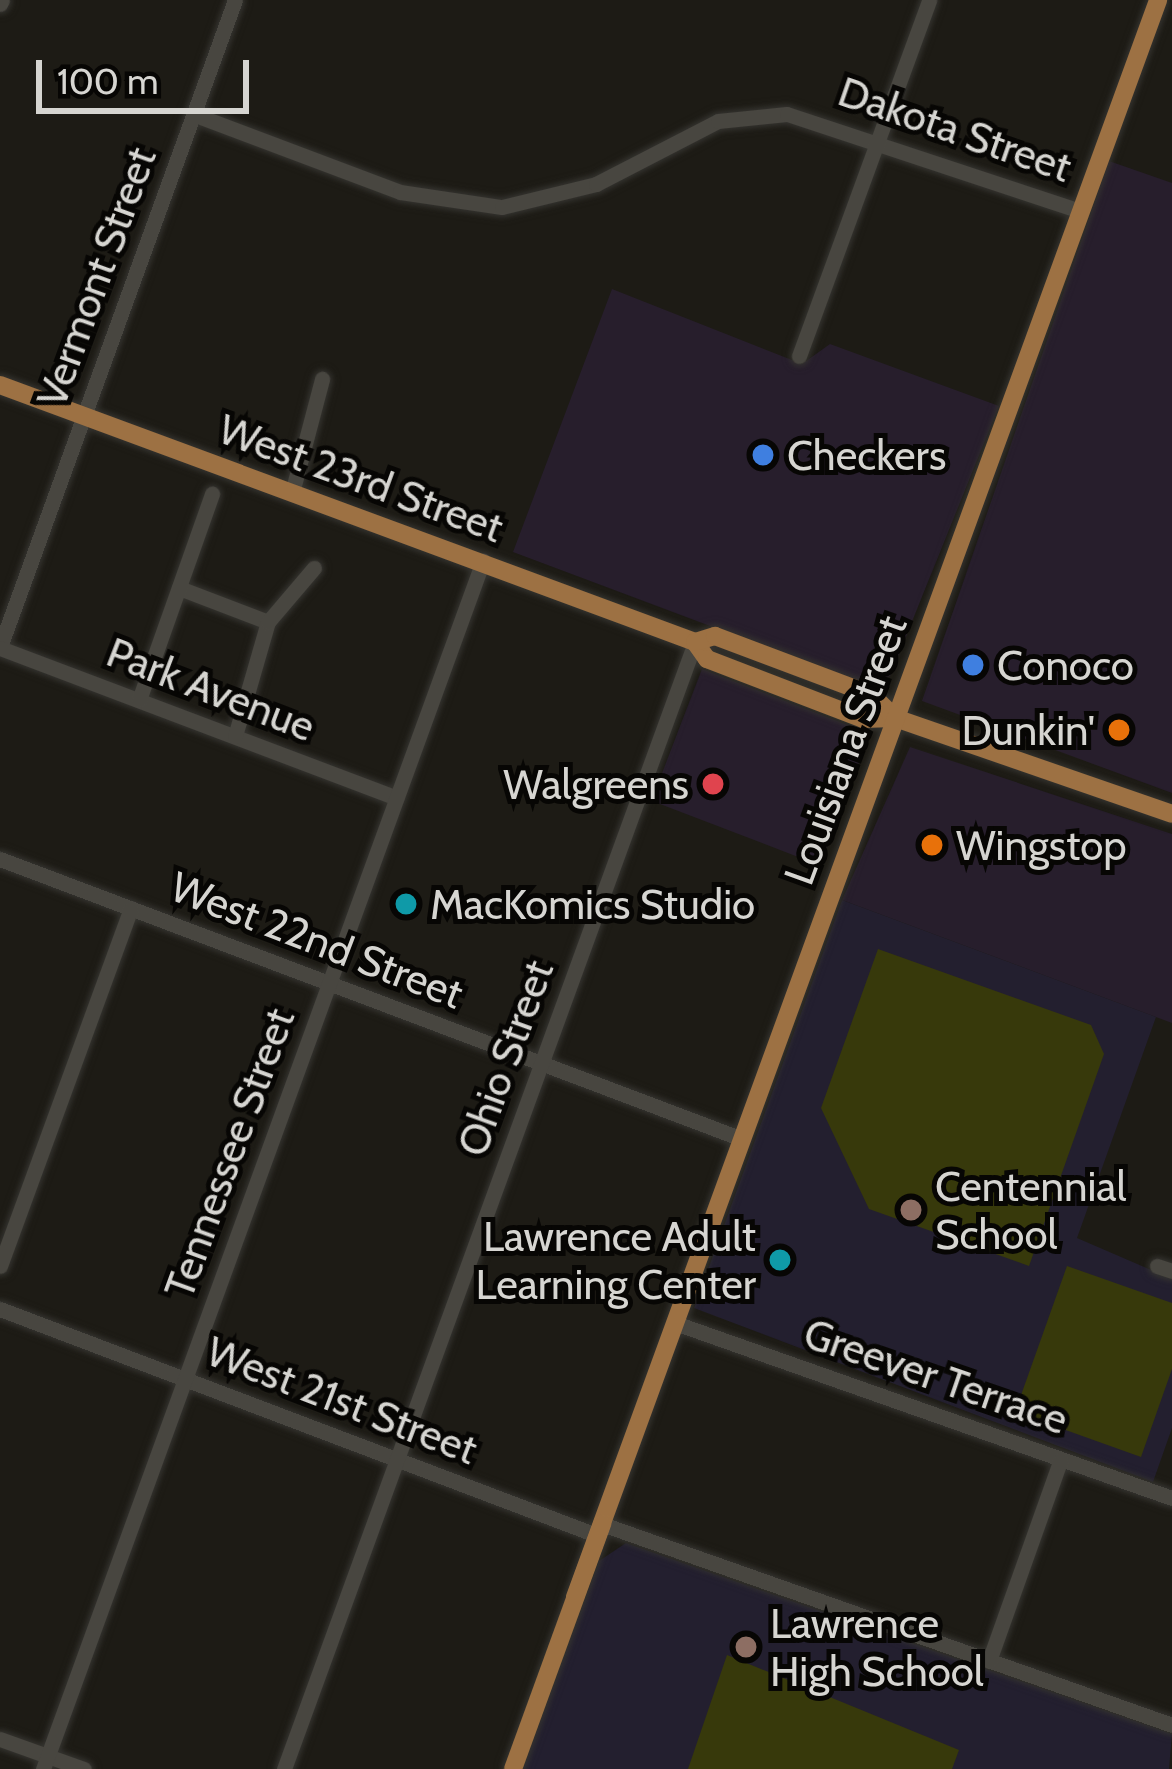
<!DOCTYPE html>
<style>
body{margin:0}
#map{position:relative;width:1172px;height:1769px;overflow:hidden;background:#1d1b15;font-family:Cabin,sans-serif}
div>[style]{position:absolute}
.commercial>*{inset:0;background:#271e2c;transform-origin:0 0}
.education>*{inset:0;background:#231f2f}
.green>*{inset:0;background:#37390b}
.roads{filter:drop-shadow(0 0 3px #353430) drop-shadow(0 0 3px #353430)}
.minor>*{height:15px;margin:-7.5px;padding:0 7.5px;transform-origin:7.5px;border-radius:7.5px;background:#484640}
.major>*{height:18px;margin:-9px;padding:0 9px;transform-origin:9px;border-radius:9px;background:#9d7143}
.dots>*{width:33px;height:33px;translate:-50% -50%;box-sizing:border-box;border:6px solid #070604;border-radius:50%}
span{translate:-50% -50%;white-space:nowrap;text-align:center;line-height:1.15;-webkit-text-stroke:10px #070604;paint-order:stroke}
.street-label{font-size:42px;color:#d6d5d1}
.poi-label{font-size:42px;color:#d6d5d1}
.left{translate:0 -50%;text-align:left}
.right{translate:-100% -50%;text-align:right}
.scale{position:absolute;left:36px;top:60px;width:213px;height:54px;box-sizing:border-box;border:6px solid #d6d5d1;border-top:0;padding-left:15px;font-size:36px;line-height:42px;white-space:nowrap;color:#d6d5d1;-webkit-text-stroke:9px #070604;paint-order:stroke}
</style>
<div id="map">
<div class="commercial">
<div style="clip-path:polygon(1109px 161px,1172px 183px,1172px 793px,922px 701px)"></div>
<div style="clip-path:polygon(612px 289px,802px 364px,830px 344px,999px 406px,890px 676px,862px 683px,513px 552px)"></div>
<div style="left:702px;top:669px;width:180px;height:141px;rotate:21deg"></div>
<div style="clip-path:polygon(910px 747px,1172px 834px,1172px 1023px,842px 900px)"></div>
</div>
<div class="education">
<div style="clip-path:polygon(842px 900px,1156px 1017px,1077px 1238px,1172px 1279px,1172px 1428px,1153px 1482px,694px 1308px)"></div>
<div style="clip-path:polygon(626px 1543px,1172px 1734px,1169px 1769px,523px 1769px,599px 1561px)"></div>
</div>
<div class="green">
<div style="clip-path:polygon(878px 949px,1091px 1025px,1104px 1054px,1029px 1266px,869px 1209px,821px 1108px)"></div>
<div style="clip-path:polygon(1067px 1266px,1172px 1303px,1172px 1369px,1141px 1457px,1015px 1412px)"></div>
<div style="clip-path:polygon(727px 1655px,959px 1750px,952px 1769px,688px 1769px)"></div>
</div>
<div class="roads">
<div class="minor">
<div style="left:0;top:4px;width:4px;rotate:-63deg"></div>
<div style="left:193px;top:114px;width:221px;rotate:20.6deg"></div>
<div style="left:400px;top:192px;width:103px;rotate:8.4deg"></div>
<div style="left:502px;top:207px;width:97px;rotate:-13.7deg"></div>
<div style="left:596px;top:184px;width:137px;rotate:-27.3deg"></div>
<div style="left:718px;top:121px;width:69px;rotate:-5.8deg"></div>
<div style="left:787px;top:114px;width:310px;rotate:18.3deg"></div>
<div style="left:799px;top:356px;width:379px;rotate:-69.9deg"></div>
<div style="left:293px;top:489px;width:114px;rotate:-75.2deg"></div>
<div style="left:179px;top:588px;width:95px;rotate:20.9deg"></div>
<div style="left:0;top:647px;width:688px;rotate:-70.04deg"></div>
<div style="left:0;top:648px;width:424px;rotate:20.7deg"></div>
<div style="left:139px;top:700px;width:219px;rotate:-70.5deg"></div>
<div style="left:235px;top:736px;width:119px;rotate:-73.9deg"></div>
<div style="left:268px;top:622px;width:71px;rotate:-49.6deg"></div>
<div style="left:0;top:859px;width:793px;rotate:20.67deg"></div>
<div style="left:0;top:1266px;width:381px;rotate:-69.9deg"></div>
<div style="left:1157px;top:1266px;width:16px;rotate:18deg"></div>
<div style="left:0;top:1309px;width:632px;rotate:20.76deg"></div>
<div style="left:675px;top:1323px;width:527px;rotate:19.4deg"></div>
<div style="left:602px;top:1524px;width:604px;rotate:19.42deg"></div>
<div style="left:989px;top:1661px;width:214px;rotate:-70.4deg"></div>
<div style="left:0;top:1739px;width:89px;rotate:19.7deg"></div>
<div style="left:43px;top:1769px;width:1286px;rotate:-69.99deg"></div>
<div style="left:284px;top:1769px;width:1200px;rotate:-69.96deg"></div>
</div>
<div class="major">
<div style="left:0;top:385px;width:741px;rotate:20.29deg"></div>
<div style="left:695px;top:642px;width:21px;rotate:55deg"></div>
<div style="left:707px;top:659px;width:167px;rotate:21deg"></div>
<div style="left:863px;top:719px;width:32px;rotate:-2deg"></div>
<div style="left:895px;top:718px;width:293px;rotate:19.1deg"></div>
<div style="left:695px;top:642px;width:21px;rotate:-17deg"></div>
<div style="left:715px;top:636px;width:168px;rotate:20.6deg"></div>
<div style="left:872px;top:695px;width:33px;rotate:45deg"></div>
<div style="left:575px;top:1597px;width:1700px;rotate:-69.94deg"></div>
<div style="left:513px;top:1769px;width:261px;rotate:-70deg"></div>
</div>
</div>
<div class="dots">
<div style="left:763px;top:455px;background:#3f7fe0"></div>
<div style="left:973px;top:665px;background:#3f7fe0"></div>
<div style="left:1119px;top:730px;background:#e8710a"></div>
<div style="left:713px;top:784px;background:#e0444e"></div>
<div style="left:932px;top:845px;background:#e8710a"></div>
<div style="left:406px;top:904px;background:#0f9aa8"></div>
<div style="left:911px;top:1210px;background:#8d6e63"></div>
<div style="left:780px;top:1260px;background:#0f9aa8"></div>
<div style="left:746px;top:1647px;background:#8d6e63"></div>
</div>
<div class="street-label">
<span style="left:955px;top:129px;rotate:19deg">Dakota Street</span>
<span style="left:96px;top:277px;rotate:-70deg">Vermont Street</span>
<span style="left:361px;top:478px;rotate:20deg">West 23rd Street</span>
<span style="left:211px;top:689px;rotate:21deg">Park Avenue</span>
<span style="left:845px;top:750px;rotate:-70deg">Louisiana Street</span>
<span style="left:317px;top:940px;rotate:21deg">West 22nd Street</span>
<span style="left:505px;top:1058px;rotate:-70deg">Ohio Street</span>
<span style="left:229px;top:1153px;rotate:-70deg">Tennessee Street</span>
<span style="left:936px;top:1376px;rotate:19deg">Greever Terrace</span>
<span style="left:342px;top:1400px;rotate:21deg">West 21st Street</span>
</div>
<div class="poi-label">
<span class="left" style="left:787px;top:455px">Checkers</span>
<span class="left" style="left:997px;top:665px">Conoco</span>
<span class="right" style="left:1095px;top:730px">Dunkin'</span>
<span class="right" style="left:689px;top:784px">Walgreens</span>
<span class="left" style="left:956px;top:845px">Wingstop</span>
<span class="left" style="left:430px;top:904px">MacKomics Studio</span>
<span class="left" style="left:935px;top:1210px">Centennial<br>School</span>
<span class="right" style="left:756px;top:1260px">Lawrence Adult<br>Learning Center</span>
<span class="left" style="left:770px;top:1647px">Lawrence<br>High School</span>
</div>
<div class="scale">100 m</div>
</div>
